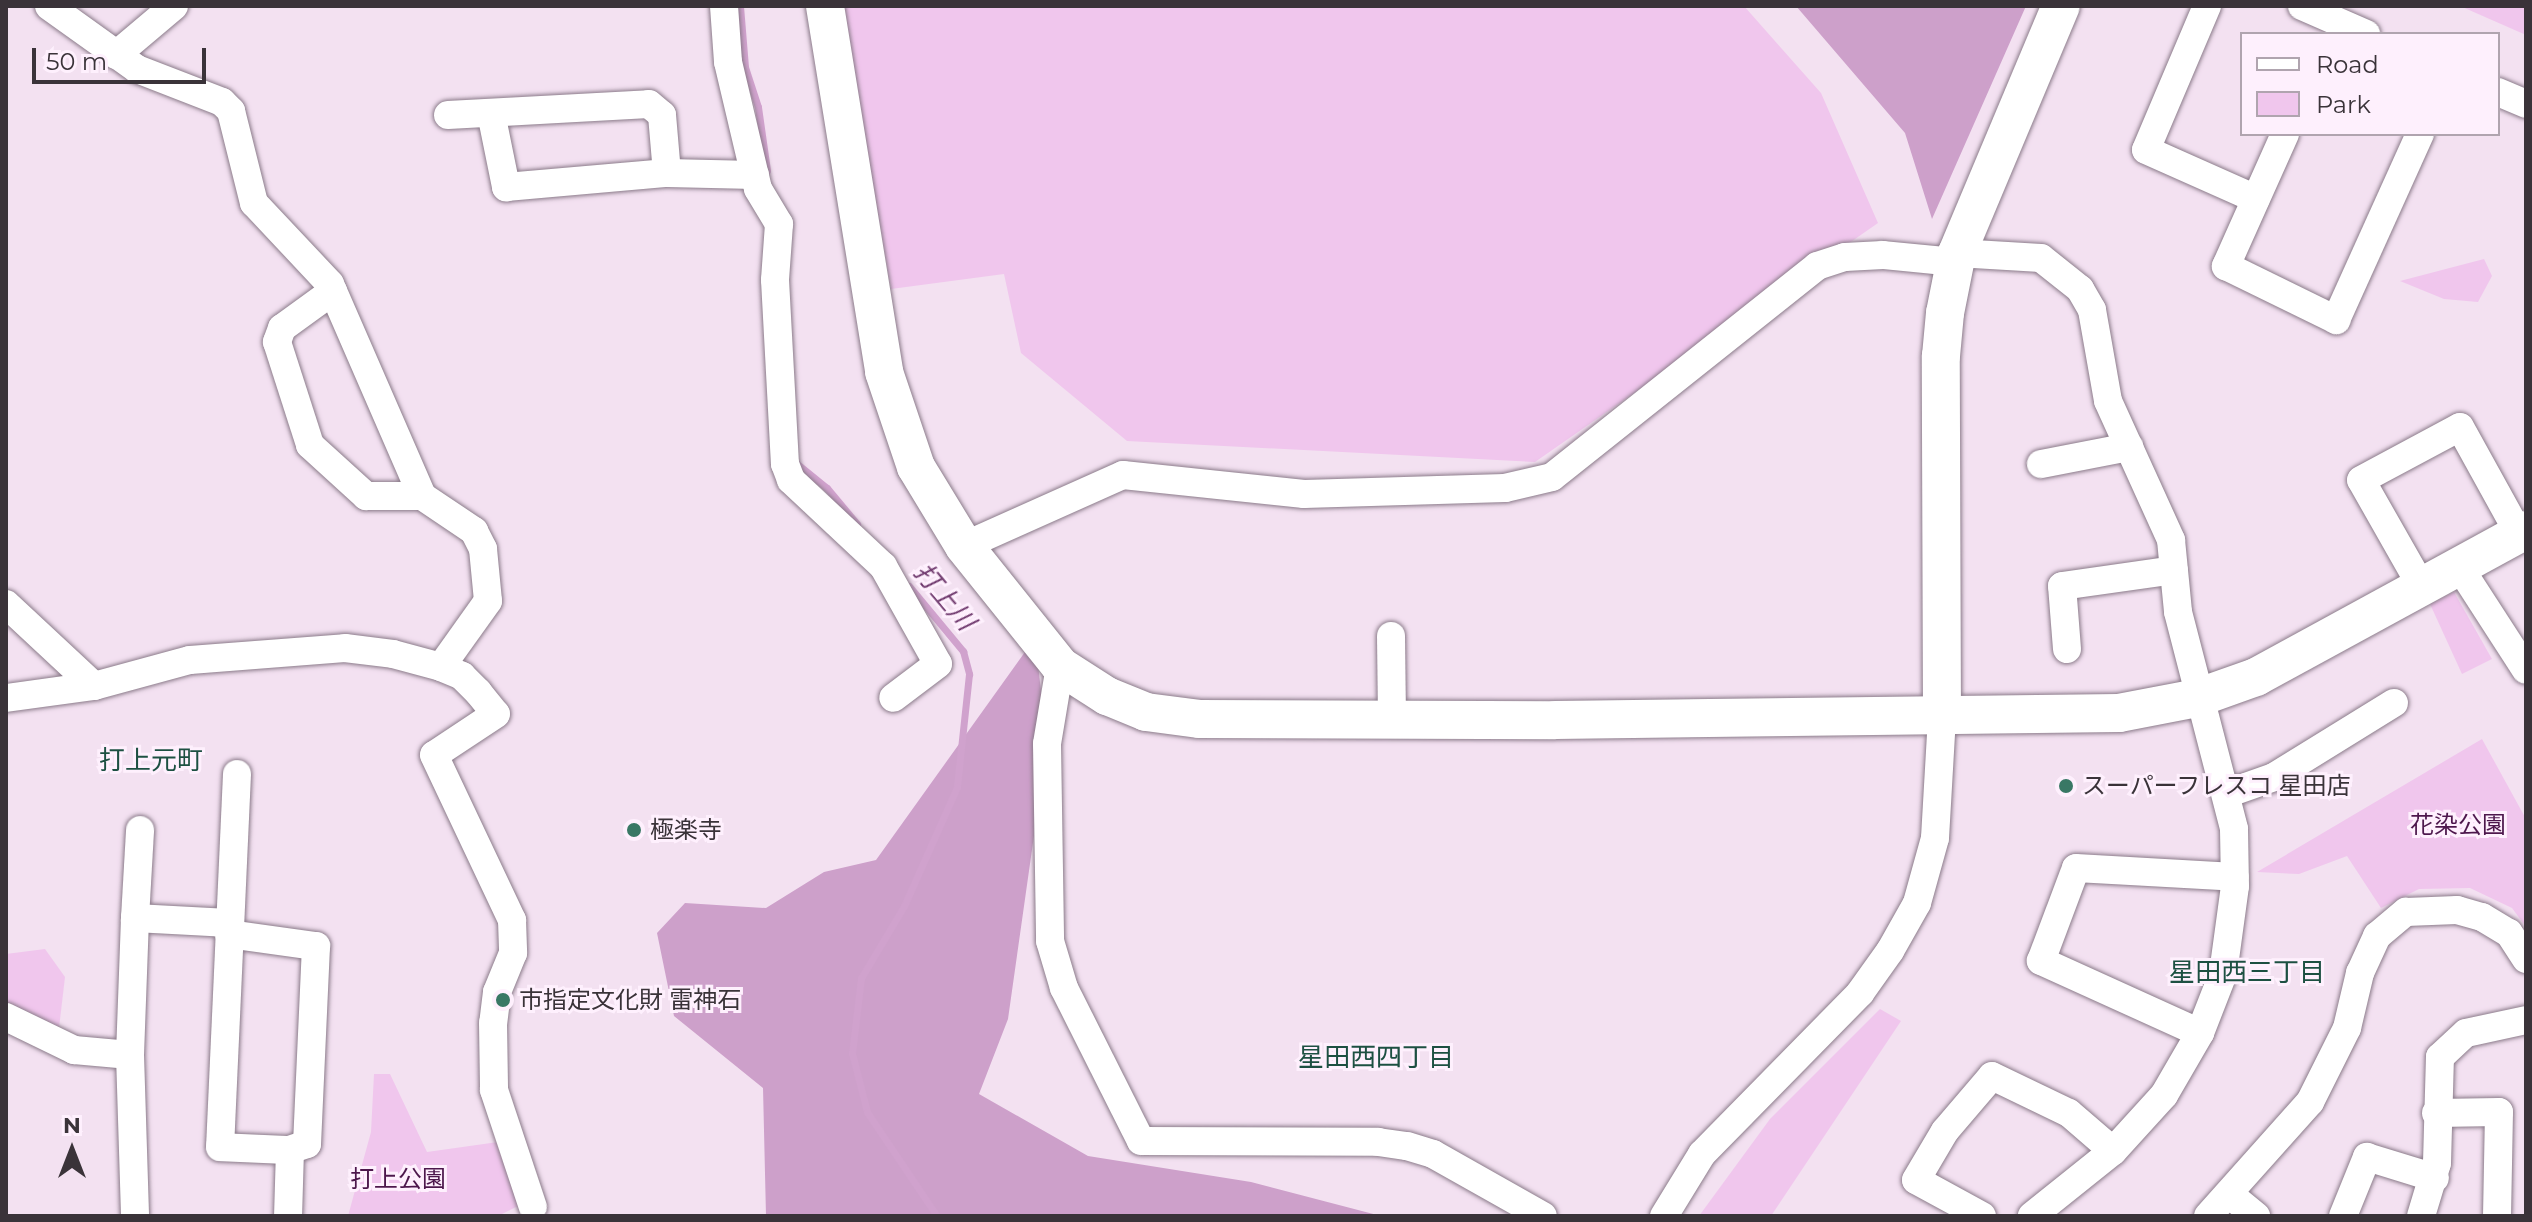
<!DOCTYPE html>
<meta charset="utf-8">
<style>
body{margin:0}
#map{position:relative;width:2532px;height:1222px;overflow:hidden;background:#f3e1f1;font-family:Montserrat,"Noto Sans JP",sans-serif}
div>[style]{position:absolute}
.green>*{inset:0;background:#f0c6ed}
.forest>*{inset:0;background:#cda0ca}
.stream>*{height:7px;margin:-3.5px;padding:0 3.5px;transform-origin:3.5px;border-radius:3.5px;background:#d0a2cd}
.roads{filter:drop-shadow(0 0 2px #8b7b8a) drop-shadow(0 0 2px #8b7b8a)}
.street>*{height:28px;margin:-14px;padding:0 14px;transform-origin:14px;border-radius:14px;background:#fff}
.secondary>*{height:38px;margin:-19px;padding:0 19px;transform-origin:19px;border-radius:19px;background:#fff}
.dots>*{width:22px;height:22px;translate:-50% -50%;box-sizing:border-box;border:4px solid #fef0fd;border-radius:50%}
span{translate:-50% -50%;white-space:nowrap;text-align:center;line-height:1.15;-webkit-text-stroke:6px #fef0fd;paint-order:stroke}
.poi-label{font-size:24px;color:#3a3339}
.left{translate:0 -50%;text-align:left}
.park-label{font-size:24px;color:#4d174c}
.water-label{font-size:26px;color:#6e376c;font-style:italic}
.neighbourhood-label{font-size:26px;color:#1d5042}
.frame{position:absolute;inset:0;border:8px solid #3a3339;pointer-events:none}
.legend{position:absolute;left:2240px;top:32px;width:260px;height:104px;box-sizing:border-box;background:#fef0fd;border:2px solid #b0a4af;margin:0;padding:10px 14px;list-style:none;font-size:24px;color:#3a3339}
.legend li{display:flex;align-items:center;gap:16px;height:40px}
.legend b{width:40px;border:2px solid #b0a4af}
.north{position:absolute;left:32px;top:1110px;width:80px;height:80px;-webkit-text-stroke:6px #fef0fd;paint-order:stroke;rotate:0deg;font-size:22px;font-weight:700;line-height:32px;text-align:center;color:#3a3339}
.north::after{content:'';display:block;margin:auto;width:28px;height:36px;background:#3a3339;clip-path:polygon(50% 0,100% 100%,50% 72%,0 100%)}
.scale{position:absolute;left:32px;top:48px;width:174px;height:36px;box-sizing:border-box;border:4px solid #3a3339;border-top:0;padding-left:10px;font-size:24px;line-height:28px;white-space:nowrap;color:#3a3339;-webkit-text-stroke:6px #fef0fd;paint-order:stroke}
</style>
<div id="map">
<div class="green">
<div style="clip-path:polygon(842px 6px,1744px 6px,1821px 93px,1878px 223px,1535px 462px,1127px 441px,1021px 353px,1004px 274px,891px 289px)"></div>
<div style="clip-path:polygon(2460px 6px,2526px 6px,2526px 35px)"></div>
<div style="clip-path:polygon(2484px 259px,2492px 276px,2478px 302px,2444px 299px,2400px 281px)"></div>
<div style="clip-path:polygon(2454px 592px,2492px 659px,2462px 674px,2430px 604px)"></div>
<div style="clip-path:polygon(2482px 739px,2526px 819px,2526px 927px,2512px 908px,2470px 888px,2419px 889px,2381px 908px,2347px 856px,2299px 874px,2257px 872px)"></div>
<div style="clip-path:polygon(45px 949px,65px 977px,59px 1028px,6px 1010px,6px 954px)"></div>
<div style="clip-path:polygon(1880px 1009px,1901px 1021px,1771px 1216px,1699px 1216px,1770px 1119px)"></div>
<div style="clip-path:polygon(374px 1074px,390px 1074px,427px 1152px,498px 1142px,520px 1205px,498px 1216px,348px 1216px,371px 1132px)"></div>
</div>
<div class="forest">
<div style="clip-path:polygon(1796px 6px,2026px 6px,1932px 219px,1905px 133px)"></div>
<div style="clip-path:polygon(1035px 638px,1047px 744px,1008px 1019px,979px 1094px,1088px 1156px,1251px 1182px,1381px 1216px,766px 1216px,763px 1088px,674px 1016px,657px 933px,685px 903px,766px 908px,824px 872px,876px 860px)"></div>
</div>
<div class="stream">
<div style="left:740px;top:6px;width:61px;rotate:85.3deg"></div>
<div style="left:745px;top:67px;width:42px;rotate:72deg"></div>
<div style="left:758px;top:107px;width:64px;rotate:81.9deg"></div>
<div style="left:796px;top:463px;width:40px;rotate:39deg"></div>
<div style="left:827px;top:488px;width:47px;rotate:50.2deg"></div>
<div style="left:909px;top:586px;width:85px;rotate:50.3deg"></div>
<div style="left:963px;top:651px;width:24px;rotate:75deg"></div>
<div style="left:969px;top:674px;width:114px;rotate:96.1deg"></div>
<div style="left:957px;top:787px;width:130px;rotate:114deg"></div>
<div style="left:904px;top:906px;width:84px;rotate:120.8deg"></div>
<div style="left:861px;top:978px;width:76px;rotate:96.8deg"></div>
<div style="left:852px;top:1053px;width:61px;rotate:75.7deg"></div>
<div style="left:867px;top:1112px;width:125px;rotate:56.1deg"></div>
</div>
<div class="roads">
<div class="street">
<div style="left:49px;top:6px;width:108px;rotate:35.6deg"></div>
<div style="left:137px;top:69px;width:91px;rotate:21.2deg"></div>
<div style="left:222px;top:102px;width:13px;rotate:45deg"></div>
<div style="left:231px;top:111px;width:95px;rotate:76deg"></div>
<div style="left:254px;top:203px;width:111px;rotate:46.8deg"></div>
<div style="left:330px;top:284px;width:231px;rotate:66.5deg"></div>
<div style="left:422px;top:496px;width:63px;rotate:33.9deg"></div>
<div style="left:474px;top:531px;width:20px;rotate:63deg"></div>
<div style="left:483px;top:549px;width:52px;rotate:84.5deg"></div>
<div style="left:488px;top:601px;width:81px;rotate:125.5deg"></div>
<div style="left:724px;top:6px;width:56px;rotate:85.9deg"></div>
<div style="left:728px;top:62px;width:130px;rotate:76.7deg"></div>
<div style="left:758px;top:189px;width:41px;rotate:59deg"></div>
<div style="left:779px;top:224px;width:56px;rotate:94.1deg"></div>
<div style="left:775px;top:280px;width:184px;rotate:86.9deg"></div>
<div style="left:785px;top:464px;width:17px;rotate:69deg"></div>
<div style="left:791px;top:480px;width:126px;rotate:43.1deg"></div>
<div style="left:883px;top:566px;width:112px;rotate:60.7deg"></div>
<div style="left:938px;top:664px;width:56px;rotate:142.9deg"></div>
<div style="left:2207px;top:6px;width:156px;rotate:113deg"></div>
<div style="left:2146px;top:150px;width:120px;rotate:24deg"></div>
<div style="left:2302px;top:6px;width:70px;rotate:23.6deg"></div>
<div style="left:116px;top:55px;width:76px;rotate:-40.2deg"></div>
<div style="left:2498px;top:92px;width:30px;rotate:23deg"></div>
<div style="left:491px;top:113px;width:76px;rotate:78.5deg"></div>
<div style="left:506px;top:187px;width:162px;rotate:-5deg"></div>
<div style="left:667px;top:173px;width:88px;rotate:1.3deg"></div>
<div style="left:448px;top:115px;width:201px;rotate:-3.1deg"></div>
<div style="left:649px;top:104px;width:17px;rotate:40deg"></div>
<div style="left:662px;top:115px;width:58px;rotate:85.1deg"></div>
<div style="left:2285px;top:134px;width:145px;rotate:114.1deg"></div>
<div style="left:2226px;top:266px;width:123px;rotate:26.1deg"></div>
<div style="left:2336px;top:320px;width:204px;rotate:-65.7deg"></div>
<div style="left:1957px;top:253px;width:84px;rotate:3.4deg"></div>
<div style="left:2041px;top:258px;width:50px;rotate:38.5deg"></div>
<div style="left:2080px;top:289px;width:24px;rotate:60deg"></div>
<div style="left:2092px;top:310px;width:92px;rotate:80deg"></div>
<div style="left:2108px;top:401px;width:153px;rotate:65.6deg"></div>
<div style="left:2171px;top:540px;width:72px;rotate:84.4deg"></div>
<div style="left:2178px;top:612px;width:224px;rotate:75.5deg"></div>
<div style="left:2234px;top:829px;width:57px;rotate:89deg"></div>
<div style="left:2235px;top:886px;width:89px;rotate:97.8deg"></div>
<div style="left:2223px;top:974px;width:63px;rotate:111.3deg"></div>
<div style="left:2200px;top:1033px;width:72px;rotate:120.1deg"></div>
<div style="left:2164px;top:1095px;width:76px;rotate:132.3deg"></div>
<div style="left:2113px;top:1151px;width:104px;rotate:141.3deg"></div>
<div style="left:333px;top:291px;width:63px;rotate:144deg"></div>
<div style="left:282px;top:328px;width:15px;rotate:110deg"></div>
<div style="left:277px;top:342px;width:108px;rotate:72.2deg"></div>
<div style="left:310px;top:445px;width:76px;rotate:42.3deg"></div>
<div style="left:366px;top:496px;width:56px"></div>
<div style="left:2041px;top:464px;width:90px;rotate:-10.9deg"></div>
<div style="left:964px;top:546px;width:174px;rotate:-24.1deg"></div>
<div style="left:1123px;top:475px;width:182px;rotate:6deg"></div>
<div style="left:1304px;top:494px;width:201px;rotate:-1.7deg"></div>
<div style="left:1505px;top:488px;width:48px;rotate:-13.2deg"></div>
<div style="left:1552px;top:477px;width:339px;rotate:-38.5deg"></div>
<div style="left:1817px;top:266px;width:29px;rotate:-18deg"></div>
<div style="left:1845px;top:257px;width:38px;rotate:-3deg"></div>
<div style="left:1883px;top:255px;width:71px;rotate:5.6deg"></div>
<div style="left:2460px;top:568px;width:121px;rotate:57.1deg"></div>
<div style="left:2423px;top:589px;width:125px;rotate:-119.6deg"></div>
<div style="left:2361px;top:480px;width:112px;rotate:-28.2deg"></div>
<div style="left:2460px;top:427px;width:122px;rotate:61.1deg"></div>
<div style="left:6px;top:604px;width:120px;rotate:43deg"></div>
<div style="left:94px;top:686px;width:99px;rotate:-15.2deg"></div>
<div style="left:190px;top:660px;width:155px;rotate:-4.4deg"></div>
<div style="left:345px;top:648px;width:48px;rotate:7.1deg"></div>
<div style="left:393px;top:654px;width:50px;rotate:15.2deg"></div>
<div style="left:441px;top:667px;width:23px;rotate:23deg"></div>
<div style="left:462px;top:676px;width:23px;rotate:45deg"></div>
<div style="left:478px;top:692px;width:28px;rotate:51deg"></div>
<div style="left:496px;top:714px;width:74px;rotate:146.5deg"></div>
<div style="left:434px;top:755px;width:183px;rotate:64.7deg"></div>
<div style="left:512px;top:920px;width:33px;rotate:88deg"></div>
<div style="left:513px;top:953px;width:42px;rotate:112.3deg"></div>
<div style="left:497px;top:992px;width:31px;rotate:97deg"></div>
<div style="left:493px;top:1023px;width:67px;rotate:89.1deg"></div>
<div style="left:494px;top:1090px;width:123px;rotate:71.6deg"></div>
<div style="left:1391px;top:636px;width:84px;rotate:89.3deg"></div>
<div style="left:2067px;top:649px;width:63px;rotate:-94.5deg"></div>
<div style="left:2062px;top:586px;width:113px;rotate:-8.1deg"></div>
<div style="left:1060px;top:666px;width:79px;rotate:99.5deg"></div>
<div style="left:1047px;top:744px;width:197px;rotate:89.1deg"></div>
<div style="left:1050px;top:941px;width:49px;rotate:73.4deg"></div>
<div style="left:1064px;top:988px;width:171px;rotate:63.3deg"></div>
<div style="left:1141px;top:1141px;width:237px;rotate:0.2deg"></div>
<div style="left:1378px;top:1142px;width:29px;rotate:8deg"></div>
<div style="left:1407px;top:1146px;width:27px;rotate:17deg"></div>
<div style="left:1433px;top:1154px;width:126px;rotate:29.4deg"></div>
<div style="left:6px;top:698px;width:89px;rotate:-7.8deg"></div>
<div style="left:237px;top:774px;width:373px;rotate:92.6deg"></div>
<div style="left:220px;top:1147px;width:70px;rotate:2.5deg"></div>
<div style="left:2226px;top:794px;width:51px;rotate:-19.5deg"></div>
<div style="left:2274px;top:777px;width:141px;rotate:-31.7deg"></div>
<div style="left:135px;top:918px;width:88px;rotate:-86.7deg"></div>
<div style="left:229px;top:934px;width:88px;rotate:7.9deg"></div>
<div style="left:316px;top:946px;width:198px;rotate:92.6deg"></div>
<div style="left:307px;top:1144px;width:18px;rotate:161deg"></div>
<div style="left:290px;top:1150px;width:66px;rotate:91.7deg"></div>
<div style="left:6px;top:1017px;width:76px;rotate:25.9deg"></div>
<div style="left:74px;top:1050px;width:56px;rotate:5.1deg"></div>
<div style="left:130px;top:1055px;width:137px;rotate:-87.9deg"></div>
<div style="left:135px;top:918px;width:94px;rotate:3deg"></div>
<div style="left:2200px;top:1033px;width:175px;rotate:-155.6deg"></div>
<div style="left:2041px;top:961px;width:99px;rotate:-69.4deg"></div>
<div style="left:2076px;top:868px;width:159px;rotate:3.2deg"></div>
<div style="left:130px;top:1055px;width:161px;rotate:88.2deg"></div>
<div style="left:2436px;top:1113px;width:63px;rotate:-0.9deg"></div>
<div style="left:2499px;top:1112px;width:104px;rotate:91.1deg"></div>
<div style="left:2229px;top:1194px;width:35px;rotate:39deg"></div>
<div style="left:1664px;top:1216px;width:73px;rotate:-58.5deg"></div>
<div style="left:1702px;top:1154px;width:226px;rotate:-45.5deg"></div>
<div style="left:1860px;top:993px;width:52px;rotate:-54.5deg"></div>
<div style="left:1890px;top:951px;width:55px;rotate:-60.6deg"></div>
<div style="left:1917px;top:903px;width:67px;rotate:-74.5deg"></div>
<div style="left:1935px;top:838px;width:120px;rotate:-86.7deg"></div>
<div style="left:1982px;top:1216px;width:75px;rotate:-151.4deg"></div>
<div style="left:1916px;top:1180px;width:57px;rotate:-59.4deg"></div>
<div style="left:1945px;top:1131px;width:72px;rotate:-49.5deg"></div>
<div style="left:1992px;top:1076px;width:85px;rotate:25.7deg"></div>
<div style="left:2069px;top:1113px;width:58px;rotate:40.8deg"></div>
<div style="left:2208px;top:1216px;width:153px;rotate:-48.2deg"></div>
<div style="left:2310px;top:1102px;width:83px;rotate:-63.4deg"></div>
<div style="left:2347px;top:1028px;width:57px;rotate:-76.7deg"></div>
<div style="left:2360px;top:973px;width:41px;rotate:-65.3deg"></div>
<div style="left:2377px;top:936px;width:38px;rotate:-40deg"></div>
<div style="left:2406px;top:912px;width:51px;rotate:-2.2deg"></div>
<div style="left:2457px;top:910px;width:26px;rotate:16deg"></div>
<div style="left:2482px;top:917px;width:31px;rotate:31deg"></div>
<div style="left:2509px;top:933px;width:31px;rotate:57deg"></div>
<div style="left:2343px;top:1216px;width:64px;rotate:-67.9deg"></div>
<div style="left:2367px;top:1157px;width:71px;rotate:17.2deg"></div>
<div style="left:2421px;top:1216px;width:55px;rotate:-73.2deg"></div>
<div style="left:2437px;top:1163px;width:106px;rotate:-88.4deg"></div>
<div style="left:2440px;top:1057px;width:35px;rotate:-43deg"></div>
<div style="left:2466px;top:1033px;width:61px;rotate:-12.2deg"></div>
</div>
<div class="secondary">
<div style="left:825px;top:6px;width:371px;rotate:80.8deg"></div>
<div style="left:884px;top:372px;width:100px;rotate:71.4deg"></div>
<div style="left:916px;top:467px;width:92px;rotate:58.7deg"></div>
<div style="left:964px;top:546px;width:154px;rotate:51.3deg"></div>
<div style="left:1060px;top:666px;width:56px;rotate:32.6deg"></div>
<div style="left:1107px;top:696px;width:42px;rotate:22.3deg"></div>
<div style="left:1146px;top:712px;width:53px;rotate:7.5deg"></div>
<div style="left:1199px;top:719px;width:356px;rotate:0.2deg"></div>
<div style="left:1555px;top:720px;width:564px;rotate:-0.71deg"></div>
<div style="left:2119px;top:713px;width:79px;rotate:-10.9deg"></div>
<div style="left:2197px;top:698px;width:63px;rotate:-19.6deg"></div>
<div style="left:2256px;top:677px;width:307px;rotate:-28.6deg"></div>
<div style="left:1942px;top:718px;width:362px;rotate:-90.2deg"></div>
<div style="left:1941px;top:356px;width:43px;rotate:-84.7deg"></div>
<div style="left:1945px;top:313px;width:61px;rotate:-78.7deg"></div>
<div style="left:1957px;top:253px;width:268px;rotate:-67.2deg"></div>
</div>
</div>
<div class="dots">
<div style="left:2066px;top:786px;background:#397865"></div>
<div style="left:634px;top:830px;background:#397865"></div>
<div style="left:503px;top:1000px;background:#397865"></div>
</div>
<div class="poi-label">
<span class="left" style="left:2082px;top:786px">スーパーフレスコ 星田店</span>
<span class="left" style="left:650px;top:830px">極楽寺</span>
<span class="left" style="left:519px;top:1000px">市指定文化財 雷神石</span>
</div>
<div class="park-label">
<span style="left:2458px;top:825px">花染公園</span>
<span style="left:398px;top:1179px">打上公園</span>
</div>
<div class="water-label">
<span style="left:944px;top:597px;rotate:50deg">打上川</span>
</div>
<div class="neighbourhood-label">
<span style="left:151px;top:761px">打上元町</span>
<span style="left:2247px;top:973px">星田西三丁目</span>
<span style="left:1376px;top:1058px">星田西四丁目</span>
</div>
<div class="frame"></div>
<ul class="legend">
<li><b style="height:10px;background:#fff"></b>Road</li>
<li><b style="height:22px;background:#f0c6ed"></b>Park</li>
</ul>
<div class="north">N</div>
<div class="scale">50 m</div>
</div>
